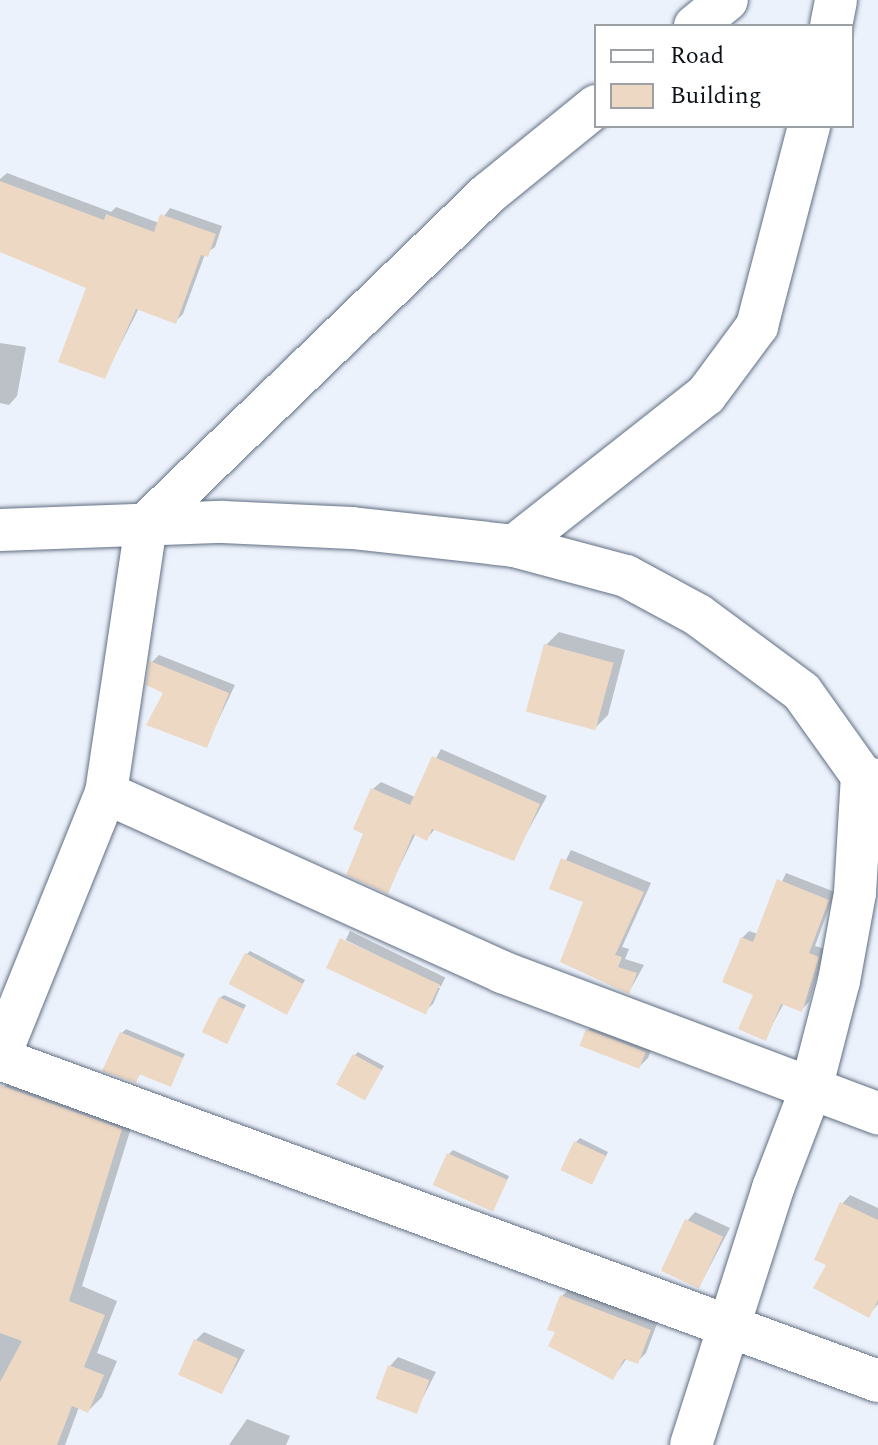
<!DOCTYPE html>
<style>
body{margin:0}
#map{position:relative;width:878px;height:1445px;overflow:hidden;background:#ecf2fb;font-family:Spectral,serif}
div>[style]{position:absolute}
.shadow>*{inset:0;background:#0003;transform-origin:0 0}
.building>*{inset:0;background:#edd8c4;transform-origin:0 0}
.roads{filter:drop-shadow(0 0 2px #616f83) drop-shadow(0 0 2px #616f83)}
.minor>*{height:42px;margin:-21px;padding:0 21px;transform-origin:21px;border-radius:21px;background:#fff}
span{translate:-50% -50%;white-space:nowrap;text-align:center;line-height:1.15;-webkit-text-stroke:6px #fff;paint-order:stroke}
.legend{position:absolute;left:594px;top:24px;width:260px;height:104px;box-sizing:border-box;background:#fff;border:2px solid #9ea1a3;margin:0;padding:10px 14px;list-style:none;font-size:24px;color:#0d131a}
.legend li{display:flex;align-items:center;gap:16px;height:40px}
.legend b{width:40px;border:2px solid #9ea1a3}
</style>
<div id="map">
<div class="shadow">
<div style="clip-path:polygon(7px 173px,111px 212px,116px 207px,159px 223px,170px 208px,222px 226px,215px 247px,205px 254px,183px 314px,175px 322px,139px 308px,104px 377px,89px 287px,0 221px,0 179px)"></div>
<div style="clip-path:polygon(0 343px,26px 347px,17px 396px,9px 405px,0 403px)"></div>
<div style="clip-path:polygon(559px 632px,625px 650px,608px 715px,595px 728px,546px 645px)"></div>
<div style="clip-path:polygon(159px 655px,235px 685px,206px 746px,166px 692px,152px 662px)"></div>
<div style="clip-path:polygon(441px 749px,547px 796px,513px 858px,436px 828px,427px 838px,416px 833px,387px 892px,366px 833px,373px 789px,381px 782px,415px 797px)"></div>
<div style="clip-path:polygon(571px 850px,651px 883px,622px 947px,629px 949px,625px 959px,644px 965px,629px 992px,586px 900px,552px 888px)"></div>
<div style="clip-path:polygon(786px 873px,835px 892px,815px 946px,825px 949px,809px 1002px,802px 1009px,784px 1003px,765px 1038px,742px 938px,749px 931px,758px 934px)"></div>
<div style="left:350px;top:931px;width:106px;height:10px;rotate:26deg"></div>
<div style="clip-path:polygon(341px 940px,440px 988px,433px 1004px,424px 1012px,330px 967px)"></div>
<div style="clip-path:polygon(250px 951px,305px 980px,287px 1012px,246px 955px)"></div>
<div style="clip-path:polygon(224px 995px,246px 1005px,227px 1042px,220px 998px)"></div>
<div style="clip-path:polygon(596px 1022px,654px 1043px,648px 1058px,639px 1067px,588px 1030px)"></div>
<div style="clip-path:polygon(126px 1029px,185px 1054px,170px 1084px,141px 1072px,136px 1081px,122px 1033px)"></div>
<div style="clip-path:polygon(358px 1052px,384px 1066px,365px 1098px,354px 1056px)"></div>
<div style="clip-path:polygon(16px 1072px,135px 1115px,82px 1286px,117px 1301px,97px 1353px,117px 1361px,102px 1397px,88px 1411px,79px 1407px,65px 1445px,0 1445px,0 1092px)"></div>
<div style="clip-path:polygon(580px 1138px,608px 1152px,592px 1183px,576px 1142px)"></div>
<div style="clip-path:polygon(453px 1150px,509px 1176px,495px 1206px,449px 1154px)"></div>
<div style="clip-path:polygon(850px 1195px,878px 1208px,878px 1304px,868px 1315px,828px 1264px,842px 1204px)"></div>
<div style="clip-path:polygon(695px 1212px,730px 1228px,700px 1285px,687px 1221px)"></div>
<div style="clip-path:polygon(570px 1288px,658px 1321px,646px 1353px,638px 1361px,627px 1358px,613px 1378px,558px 1331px,562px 1296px)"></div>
<div style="clip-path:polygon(204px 1332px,245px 1350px,222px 1392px,196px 1340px)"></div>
<div style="clip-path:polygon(398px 1357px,436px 1372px,415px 1413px,390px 1366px)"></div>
<div style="clip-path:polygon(247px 1419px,290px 1436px,286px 1445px,229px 1445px)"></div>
</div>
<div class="building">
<div style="clip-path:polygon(0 181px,104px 220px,106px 214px,154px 232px,160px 214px,216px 234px,208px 257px,201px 255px,176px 324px,136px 309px,105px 379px,58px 362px,86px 288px,0 252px)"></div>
<div style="left:544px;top:644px;width:72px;height:70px;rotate:15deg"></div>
<div style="clip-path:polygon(150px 661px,229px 693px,207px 748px,146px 725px,163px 693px,146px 685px)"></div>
<div style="clip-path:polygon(432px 756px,540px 804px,514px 861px,432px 829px,427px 841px,413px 834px,388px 894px,346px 875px,363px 834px,353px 829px,371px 788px,410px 805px)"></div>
<div style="clip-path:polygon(561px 858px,644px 892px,615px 955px,622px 957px,618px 967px,637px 973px,629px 994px,560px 962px,583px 902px,549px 889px)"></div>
<div style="clip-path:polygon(777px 879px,829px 900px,809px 953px,819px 957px,802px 1012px,781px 1004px,766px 1041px,738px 1029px,753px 995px,722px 982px,741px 937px,753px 942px)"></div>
<div style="left:340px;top:938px;width:110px;height:33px;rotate:25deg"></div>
<div style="left:245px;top:953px;width:66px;height:35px;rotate:28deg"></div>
<div style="left:219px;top:997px;width:28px;height:39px;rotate:26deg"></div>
<div style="left:586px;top:1029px;width:64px;height:18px;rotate:21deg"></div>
<div style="clip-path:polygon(120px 1032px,183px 1058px,171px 1087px,139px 1074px,136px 1083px,102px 1071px)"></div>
<div style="left:353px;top:1054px;width:33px;height:35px;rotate:29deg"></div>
<div style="clip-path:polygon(0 1085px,122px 1129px,69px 1301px,105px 1315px,84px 1367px,104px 1375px,88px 1413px,72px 1406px,57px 1445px,0 1445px,0 1382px,22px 1341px,0 1333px)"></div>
<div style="left:574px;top:1141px;width:35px;height:32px;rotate:25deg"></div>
<div style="left:447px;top:1153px;width:66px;height:35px;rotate:24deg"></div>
<div style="clip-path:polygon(840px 1202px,878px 1220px,878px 1300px,869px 1318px,813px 1288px,826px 1265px,814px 1260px)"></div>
<div style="left:685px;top:1219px;width:42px;height:57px;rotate:25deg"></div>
<div style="clip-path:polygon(560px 1295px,651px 1330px,638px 1364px,624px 1359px,613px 1380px,548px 1346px,555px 1332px,547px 1330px)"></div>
<div style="left:194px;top:1339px;width:48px;height:39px;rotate:24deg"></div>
<div style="left:388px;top:1365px;width:44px;height:36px;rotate:20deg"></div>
</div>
<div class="roads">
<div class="minor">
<div style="left:695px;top:26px;width:41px;rotate:-39.1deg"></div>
<div style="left:831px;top:26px;width:26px;rotate:-79deg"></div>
<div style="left:0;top:530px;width:223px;rotate:-2.1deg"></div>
<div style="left:223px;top:522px;width:129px;rotate:2.7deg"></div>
<div style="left:352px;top:528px;width:163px;rotate:6.3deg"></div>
<div style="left:514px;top:546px;width:116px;rotate:15deg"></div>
<div style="left:626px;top:576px;width:82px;rotate:28.4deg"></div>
<div style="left:698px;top:615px;width:129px;rotate:36.5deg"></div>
<div style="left:802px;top:692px;width:103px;rotate:54.5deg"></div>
<div style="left:862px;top:776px;width:17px;rotate:17deg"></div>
<div style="left:514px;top:546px;width:244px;rotate:-38.2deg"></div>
<div style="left:706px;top:395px;width:86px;rotate:-53.5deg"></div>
<div style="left:757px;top:326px;width:207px;rotate:-75.4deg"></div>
<div style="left:106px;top:793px;width:435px;rotate:24.3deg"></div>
<div style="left:502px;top:972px;width:402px;rotate:20.6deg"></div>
<div style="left:0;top:1055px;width:283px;rotate:-68deg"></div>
<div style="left:106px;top:793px;width:272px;rotate:-81.5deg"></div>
<div style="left:146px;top:524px;width:477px;rotate:-44deg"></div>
<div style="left:489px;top:193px;width:138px;rotate:-39.1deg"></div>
<div style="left:0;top:1059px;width:935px;rotate:20.14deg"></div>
<div style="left:691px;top:1445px;width:270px;rotate:-72.3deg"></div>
<div style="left:773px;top:1188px;width:106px;rotate:-69deg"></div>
<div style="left:811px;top:1089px;width:112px;rotate:-75.5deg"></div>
<div style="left:839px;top:981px;width:89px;rotate:-79.7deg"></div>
<div style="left:855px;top:893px;width:117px;rotate:-86.6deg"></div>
</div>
</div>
<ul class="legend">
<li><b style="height:10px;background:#fff"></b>Road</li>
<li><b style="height:22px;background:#edd8c4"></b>Building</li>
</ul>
</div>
